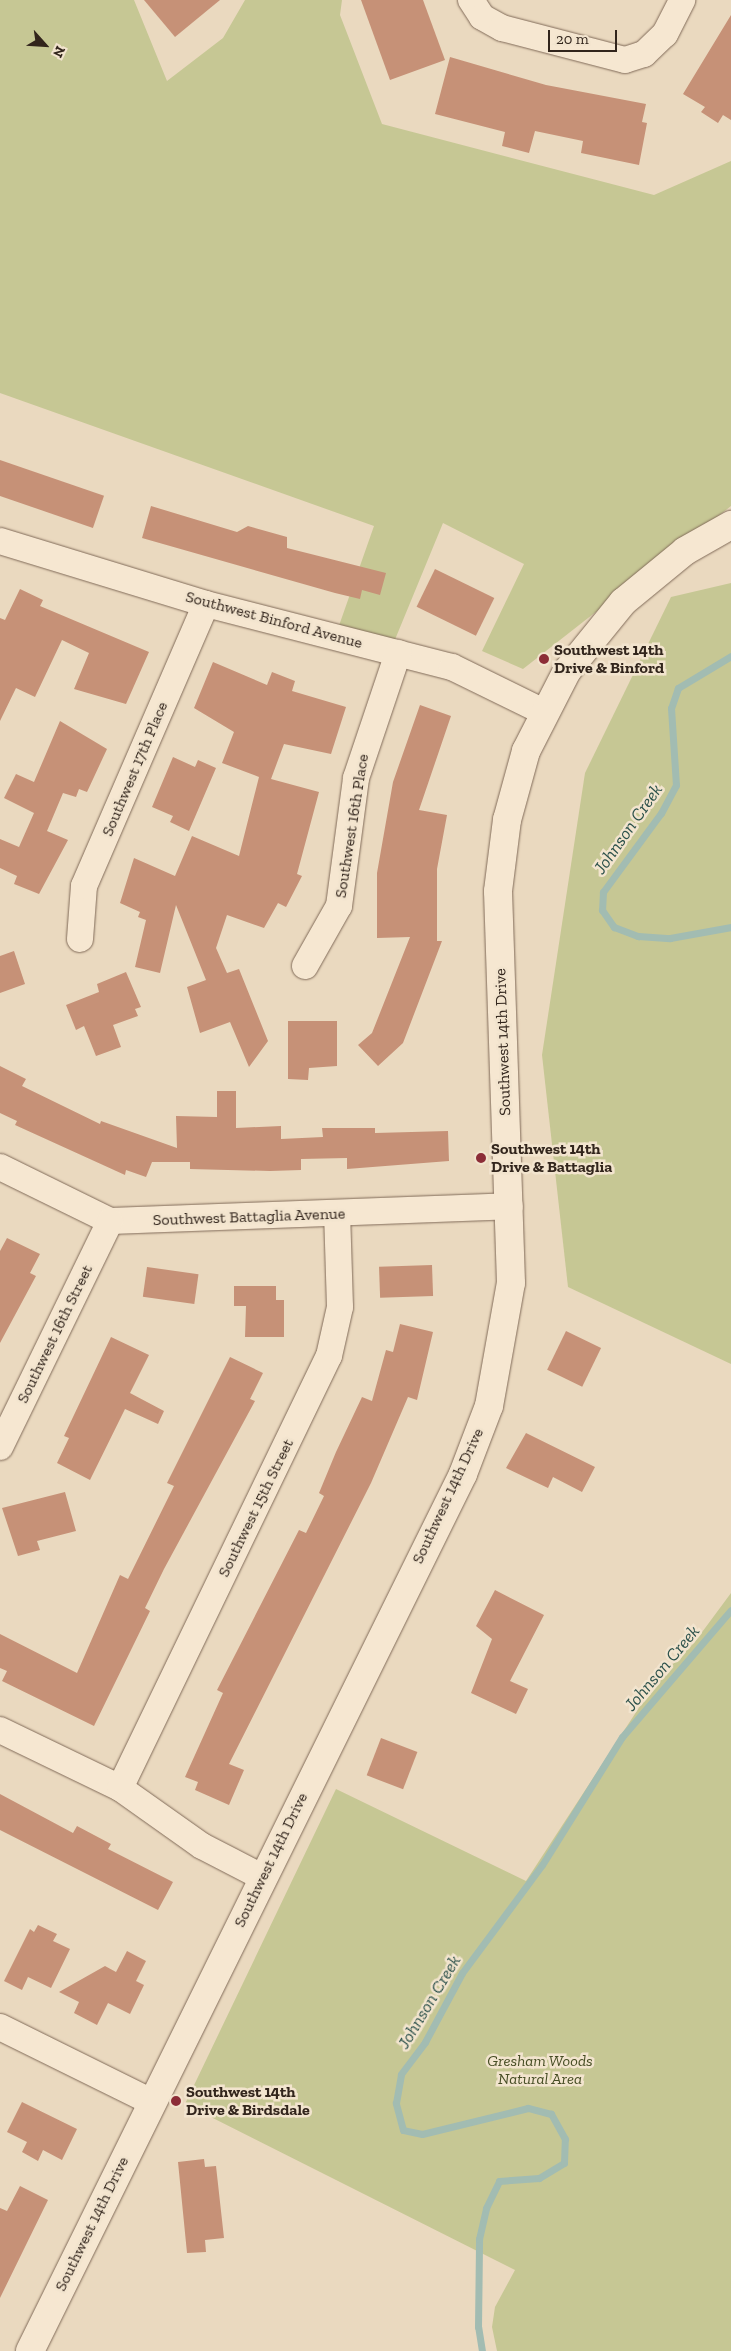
<!DOCTYPE html>
<style>
body{margin:0}
#map{position:relative;width:731px;height:2351px;overflow:hidden;background:#ead9bf;font-family:"Zilla Slab",serif}
div>[style]{position:absolute}
.green>*{inset:0;background:#c6c794}
.stream>*{height:7px;margin:-3.5px;padding:0 3.5px;transform-origin:3.5px;border-radius:3.5px;background:#a2bcb2}
.building>*{inset:0;background:#c69177;transform-origin:0 0}
.roads{filter:drop-shadow(0 0 1px #816b59) drop-shadow(0 0 1px #816b59)}
.minor>*{height:26px;margin:-13px;padding:0 13px;transform-origin:13px;border-radius:13px;background:#f6e7d1}
.tertiary>*{height:28px;margin:-14px;padding:0 14px;transform-origin:14px;border-radius:14px;background:#f6e7d1}
.dots>*{width:14px;height:14px;translate:-50% -50%;box-sizing:border-box;border:2px solid #f2e4ce;border-radius:50%}
span{translate:-50% -50%;white-space:nowrap;text-align:center;line-height:1.15;-webkit-text-stroke:5px #f2e4ce;paint-order:stroke}
.street-label{font-size:16px;color:#32251c}
.poi-label{font-size:16px;color:#32251c;font-weight:700}
.left{translate:0 -50%;text-align:left}
.park-label{font-size:16px;color:#464d24;font-style:italic}
.water-label{font-size:18px;color:#2c514b;font-style:italic}
.north{position:absolute;left:20px;top:20px;width:50px;height:50px;-webkit-text-stroke:4px #f2e4ce;paint-order:stroke;rotate:116deg;font-size:14px;font-weight:700;line-height:20px;text-align:center;color:#32251c}
.north::after{content:'';display:block;margin:auto;width:18px;height:22px;background:#32251c;clip-path:polygon(50% 0,100% 100%,50% 72%,0 100%)}
.scale{position:absolute;left:548px;top:30px;width:69px;height:22px;box-sizing:border-box;border:2px solid #32251c;border-top:0;padding-left:6px;font-size:15px;line-height:18px;white-space:nowrap;color:#32251c;-webkit-text-stroke:4px #f2e4ce;paint-order:stroke}
</style>
<div id="map">
<div class="green">
<div style="clip-path:polygon(0 0,134px 0,167px 81px,223px 38px,245px 0,342px 0,340px 15px,382px 124px,654px 195px,731px 161px,731px 506px,523px 669px,482px 651px,524px 564px,443px 523px,394px 642px,335px 637px,374px 526px,0 393px)"></div>
<div style="clip-path:polygon(731px 583px,731px 1364px,568px 1287px,542px 1055px,585px 773px,671px 597px)"></div>
<div style="clip-path:polygon(731px 1593px,731px 2351px,497px 2351px,492px 2327px,495px 2307px,515px 2270px,185px 2104px,336px 1789px,526px 1881px,657px 1680px,694px 1643px)"></div>
</div>
<div class="stream">
<div style="left:731px;top:656px;width:62px;rotate:148.9deg"></div>
<div style="left:678px;top:688px;width:21px;rotate:109deg"></div>
<div style="left:671px;top:708px;width:77px;rotate:86.3deg"></div>
<div style="left:676px;top:785px;width:32px;rotate:118deg"></div>
<div style="left:661px;top:813px;width:98px;rotate:126.3deg"></div>
<div style="left:603px;top:892px;width:18px;rotate:93deg"></div>
<div style="left:602px;top:910px;width:21px;rotate:55deg"></div>
<div style="left:614px;top:927px;width:26px;rotate:21deg"></div>
<div style="left:638px;top:936px;width:32px;rotate:4deg"></div>
<div style="left:670px;top:938px;width:62px;rotate:-10.2deg"></div>
<div style="left:482px;top:2351px;width:24px;rotate:-99deg"></div>
<div style="left:478px;top:2327px;width:88px;rotate:-89.3deg"></div>
<div style="left:479px;top:2239px;width:32px;rotate:-77deg"></div>
<div style="left:486px;top:2208px;width:30px;rotate:-64deg"></div>
<div style="left:499px;top:2181px;width:40px;rotate:-4.3deg"></div>
<div style="left:539px;top:2178px;width:29px;rotate:-31deg"></div>
<div style="left:564px;top:2163px;width:24px;rotate:-88deg"></div>
<div style="left:565px;top:2139px;width:29px;rotate:-119deg"></div>
<div style="left:551px;top:2114px;width:24px;rotate:-165deg"></div>
<div style="left:528px;top:2108px;width:109px;rotate:166.2deg"></div>
<div style="left:422px;top:2134px;width:19px;rotate:-168deg"></div>
<div style="left:403px;top:2130px;width:28px;rotate:-105deg"></div>
<div style="left:396px;top:2103px;width:29px;rotate:-80deg"></div>
<div style="left:401px;top:2074px;width:40px;rotate:-53deg"></div>
<div style="left:425px;top:2042px;width:78px;rotate:-61.8deg"></div>
<div style="left:462px;top:1973px;width:134px;rotate:-53.5deg"></div>
<div style="left:542px;top:1865px;width:151px;rotate:-58deg"></div>
<div style="left:622px;top:1737px;width:167px;rotate:-49.4deg"></div>
</div>
<div class="building">
<div style="clip-path:polygon(144px 0,220px 0,175px 37px)"></div>
<div style="clip-path:polygon(361px 0,423px 0,445px 60px,390px 80px)"></div>
<div style="clip-path:polygon(731px 15px,731px 120px,723px 115px,718px 123px,701px 112px,705px 107px,683px 94px)"></div>
<div style="clip-path:polygon(450px 57px,546px 85px,646px 104px,642px 122px,647px 123px,639px 165px,581px 153px,583px 141px,535px 131px,529px 153px,502px 146px,505px 132px,435px 114px)"></div>
<div style="left:0;top:460px;width:110px;height:34px;rotate:19deg"></div>
<div style="clip-path:polygon(151px 506px,237px 532px,248px 526px,287px 537px,287px 548px,386px 573px,380px 595px,362px 590px,360px 599px,335px 593px,142px 538px)"></div>
<div style="left:435px;top:569px;width:66px;height:42px;rotate:26deg"></div>
<div style="clip-path:polygon(20px 589px,43px 600px,40px 606px,149px 652px,126px 704px,74px 689px,89px 653px,62px 640px,35px 697px,16px 688px,0 721px,0 618px,5px 620px)"></div>
<div style="clip-path:polygon(213px 662px,267px 685px,272px 672px,295px 681px,292px 691px,346px 707px,331px 754px,284px 744px,271px 779px,319px 792px,297px 874px,302px 876px,286px 907px,278px 903px,264px 928px,227px 915px,216px 948px,227px 973px,239px 969px,268px 1041px,249px 1067px,230px 1022px,200px 1033px,187px 987px,206px 980px,176px 905px,160px 973px,135px 967px,146px 920px,138px 917px,140px 912px,120px 903px,134px 858px,175px 876px,192px 836px,239px 856px,259px 777px,222px 763px,234px 732px,194px 708px)"></div>
<div style="clip-path:polygon(420px 705px,451px 716px,419px 810px,447px 815px,437px 869px,437px 941px,442px 941px,403px 1043px,378px 1066px,358px 1045px,372px 1033px,410px 937px,377px 938px,377px 873px,393px 782px)"></div>
<div style="clip-path:polygon(60px 721px,107px 749px,87px 792px,79px 789px,76px 797px,63px 793px,47px 831px,68px 840px,39px 894px,14px 884px,17px 876px,0 868px,0 839px,19px 847px,34px 813px,4px 798px,16px 774px,34px 782px)"></div>
<div style="clip-path:polygon(173px 757px,195px 767px,198px 760px,216px 768px,189px 831px,170px 822px,173px 816px,152px 807px)"></div>
<div style="clip-path:polygon(14px 951px,25px 984px,0 993px,0 956px)"></div>
<div style="clip-path:polygon(126px 972px,141px 1007px,135px 1009px,138px 1016px,113px 1025px,121px 1047px,96px 1056px,84px 1026px,76px 1030px,66px 1005px,99px 992px,97px 984px)"></div>
<div style="clip-path:polygon(288px 1021px,337px 1021px,337px 1066px,309px 1068px,308px 1080px,288px 1079px)"></div>
<div style="clip-path:polygon(0 1066px,26px 1079px,22px 1086px,100px 1124px,101px 1121px,177px 1148px,176px 1116px,217px 1117px,217px 1091px,236px 1091px,236px 1128px,281px 1126px,281px 1139px,323px 1137px,322px 1128px,375px 1128px,375px 1133px,448px 1131px,449px 1161px,347px 1169px,347px 1158px,301px 1159px,301px 1170px,270px 1171px,190px 1169px,190px 1162px,152px 1162px,146px 1177px,126px 1170px,125px 1175px,15px 1125px,17px 1121px,0 1113px)"></div>
<div style="clip-path:polygon(7px 1238px,40px 1254px,30px 1273px,36px 1276px,0 1343px,0 1251px)"></div>
<div style="left:432px;top:1265px;width:31px;height:53px;rotate:88deg"></div>
<div style="left:147px;top:1267px;width:52px;height:30px;rotate:8deg"></div>
<div style="clip-path:polygon(234px 1286px,276px 1286px,276px 1300px,284px 1300px,284px 1337px,245px 1337px,246px 1306px,234px 1306px)"></div>
<div style="clip-path:polygon(400px 1324px,433px 1332px,417px 1400px,408px 1397px,371px 1483px,229px 1764px,244px 1770px,229px 1805px,195px 1790px,198px 1782px,185px 1777px,223px 1693px,217px 1690px,299px 1530px,306px 1533px,324px 1496px,319px 1493px,336px 1452px,362px 1397px,372px 1401px,386px 1350px,393px 1352px)"></div>
<div style="left:566px;top:1331px;width:39px;height:43px;rotate:26deg"></div>
<div style="clip-path:polygon(111px 1337px,149px 1355px,130px 1393px,164px 1411px,158px 1424px,125px 1409px,90px 1480px,57px 1463px,69px 1438px,64px 1436px)"></div>
<div style="clip-path:polygon(230px 1357px,263px 1373px,250px 1399px,255px 1401px,164px 1569px,145px 1608px,150px 1611px,94px 1726px,2px 1681px,7px 1671px,0 1668px,0 1634px,77px 1673px,120px 1575px,128px 1579px,174px 1486px,167px 1483px)"></div>
<div style="clip-path:polygon(526px 1433px,595px 1467px,582px 1492px,553px 1477px,548px 1488px,506px 1468px)"></div>
<div style="clip-path:polygon(65px 1492px,76px 1531px,37px 1541px,40px 1550px,18px 1556px,2px 1508px)"></div>
<div style="clip-path:polygon(495px 1590px,544px 1615px,510px 1681px,528px 1689px,516px 1714px,471px 1693px,492px 1639px,476px 1626px)"></div>
<div style="left:381px;top:1738px;width:39px;height:40px;rotate:21deg"></div>
<div style="clip-path:polygon(0 1794px,73px 1833px,77px 1826px,111px 1844px,108px 1849px,173px 1882px,158px 1910px,0 1830px)"></div>
<div style="clip-path:polygon(38px 1925px,57px 1934px,53px 1941px,70px 1949px,51px 1988px,28px 1977px,22px 1990px,4px 1981px,30px 1929px,34px 1932px)"></div>
<div style="clip-path:polygon(127px 1951px,146px 1961px,136px 1981px,144px 1985px,130px 2014px,108px 2003px,97px 2025px,74px 2013px,79px 2002px,59px 1992px,105px 1966px,116px 1972px)"></div>
<div style="clip-path:polygon(22px 2102px,77px 2129px,62px 2160px,43px 2150px,38px 2161px,22px 2152px,27px 2142px,7px 2132px)"></div>
<div style="clip-path:polygon(204px 2159px,205px 2167px,216px 2166px,224px 2238px,205px 2240px,206px 2252px,187px 2253px,178px 2162px)"></div>
<div style="clip-path:polygon(20px 2186px,48px 2200px,0 2298px,0 2208px,7px 2211px)"></div>
</div>
<div class="roads">
<div class="minor">
<div style="left:471px;top:0;width:20px;rotate:57deg"></div>
<div style="left:482px;top:17px;width:23px;rotate:29deg"></div>
<div style="left:502px;top:28px;width:127px;rotate:14.6deg"></div>
<div style="left:625px;top:60px;width:20px;rotate:-18deg"></div>
<div style="left:644px;top:54px;width:29px;rotate:-44deg"></div>
<div style="left:665px;top:34px;width:38px;rotate:-63deg"></div>
<div style="left:0;top:541px;width:215px;rotate:17deg"></div>
<div style="left:206px;top:604px;width:254px;rotate:14.4deg"></div>
<div style="left:452px;top:667px;width:102px;rotate:26.1deg"></div>
<div style="left:80px;top:939px;width:53px;rotate:-85.7deg"></div>
<div style="left:84px;top:886px;width:307px;rotate:-66.6deg"></div>
<div style="left:305px;top:966px;width:69px;rotate:-60.5deg"></div>
<div style="left:339px;top:906px;width:129px;rotate:-82.4deg"></div>
<div style="left:356px;top:778px;width:132px;rotate:-71.4deg"></div>
<div style="left:0;top:1167px;width:123px;rotate:26.1deg"></div>
<div style="left:110px;top:1221px;width:400px;rotate:-2.1deg"></div>
<div style="left:0;top:1447px;width:251px;rotate:-64deg"></div>
<div style="left:0;top:1730px;width:133px;rotate:25.8deg"></div>
<div style="left:120px;top:1788px;width:100px;rotate:35.3deg"></div>
<div style="left:202px;top:1846px;width:68px;rotate:27.3deg"></div>
<div style="left:120px;top:1788px;width:480px;rotate:-64.2deg"></div>
<div style="left:329px;top:1356px;width:50px;rotate:-77.3deg"></div>
<div style="left:340px;top:1307px;width:93px;rotate:-91.8deg"></div>
<div style="left:0;top:2027px;width:169px;rotate:26.3deg"></div>
</div>
<div class="tertiary">
<div style="left:30px;top:2351px;width:978px;rotate:-63.72deg"></div>
<div style="left:463px;top:1474px;width:73px;rotate:-69.1deg"></div>
<div style="left:489px;top:1406px;width:125px;rotate:-79.9deg"></div>
<div style="left:511px;top:1283px;width:392px;rotate:-91.9deg"></div>
<div style="left:498px;top:891px;width:72px;rotate:-82.8deg"></div>
<div style="left:507px;top:820px;width:72px;rotate:-74.6deg"></div>
<div style="left:526px;top:751px;width:90px;rotate:-62.9deg"></div>
<div style="left:567px;top:671px;width:89px;rotate:-50.9deg"></div>
<div style="left:623px;top:602px;width:80px;rotate:-39.4deg"></div>
<div style="left:685px;top:551px;width:53px;rotate:-29.5deg"></div>
</div>
</div>
<div class="dots">
<div style="left:544px;top:659px;background:#8c2d37"></div>
<div style="left:481px;top:1158px;background:#8c2d37"></div>
<div style="left:176px;top:2101px;background:#8c2d37"></div>
</div>
<div class="street-label">
<span style="left:274px;top:620px;rotate:15deg">Southwest Binford Avenue</span>
<span style="left:135px;top:769px;rotate:-67deg">Southwest 17th Place</span>
<span style="left:352px;top:826px;rotate:-81deg">Southwest 16th Place</span>
<span style="left:503px;top:1042px;rotate:-92deg">Southwest 14th Drive</span>
<span style="left:249px;top:1217px;rotate:-2deg">Southwest Battaglia Avenue</span>
<span style="left:55px;top:1334px;rotate:-64deg">Southwest 16th Street</span>
<span style="left:448px;top:1496px;rotate:-65deg">Southwest 14th Drive</span>
<span style="left:256px;top:1508px;rotate:-64deg">Southwest 15th Street</span>
<span style="left:271px;top:1860px;rotate:-64deg">Southwest 14th Drive</span>
<span style="left:92px;top:2224px;rotate:-64deg">Southwest 14th Drive</span>
</div>
<div class="poi-label">
<span class="left" style="left:554px;top:659px">Southwest 14th<br>Drive &amp; Binford</span>
<span class="left" style="left:491px;top:1158px">Southwest 14th<br>Drive &amp; Battaglia</span>
<span class="left" style="left:186px;top:2101px">Southwest 14th<br>Drive &amp; Birdsdale</span>
</div>
<div class="park-label">
<span style="left:540px;top:2070px">Gresham Woods<br>Natural Area</span>
</div>
<div class="water-label">
<span style="left:628px;top:829px;rotate:-55deg">Johnson Creek</span>
<span style="left:662px;top:1668px;rotate:-50deg">Johnson Creek</span>
<span style="left:429px;top:2002px;rotate:-59deg">Johnson Creek</span>
</div>
<div class="north">N</div>
<div class="scale">20 m</div>
</div>
